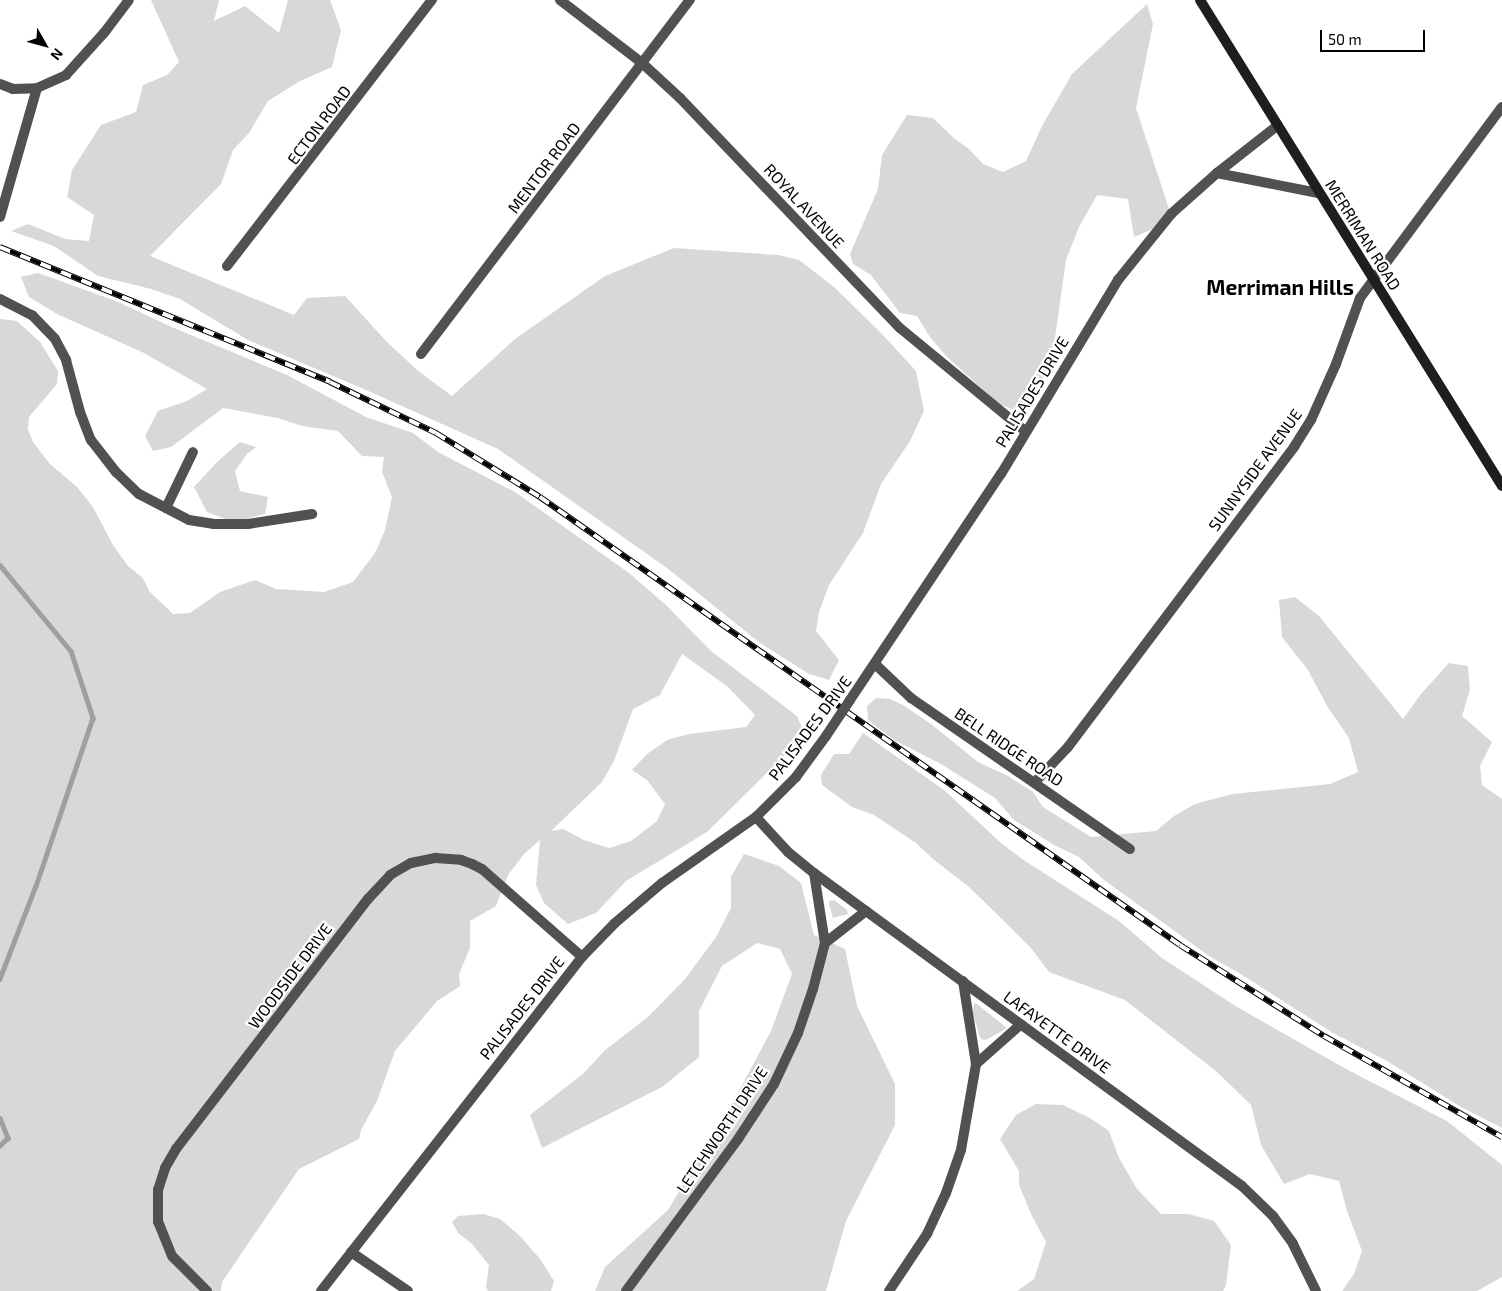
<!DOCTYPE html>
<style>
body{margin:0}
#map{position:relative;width:1502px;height:1291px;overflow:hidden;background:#fff;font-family:"Exo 2",sans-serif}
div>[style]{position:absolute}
.green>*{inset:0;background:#d8d8d8}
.stream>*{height:4.5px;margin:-2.25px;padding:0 2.25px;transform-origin:2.25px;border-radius:2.25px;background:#9f9f9f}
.minor>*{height:10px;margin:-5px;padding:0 5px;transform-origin:5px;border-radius:5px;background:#515151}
.secondary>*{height:10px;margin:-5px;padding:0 5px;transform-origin:5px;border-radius:5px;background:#1e1e1e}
.rail>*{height:5.5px;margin-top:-2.75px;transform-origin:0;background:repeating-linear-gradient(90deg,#fff 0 11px,#000 0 22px);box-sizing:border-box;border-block:1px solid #000}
.minor-bridge>*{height:10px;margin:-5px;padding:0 5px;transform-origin:5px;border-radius:5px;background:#515151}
span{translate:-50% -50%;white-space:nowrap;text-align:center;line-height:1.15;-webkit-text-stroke:4.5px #fff;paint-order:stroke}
.street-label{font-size:16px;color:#000}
.district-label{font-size:21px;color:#000;font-weight:700}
.north{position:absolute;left:20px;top:20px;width:50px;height:50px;-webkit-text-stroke:4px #fff;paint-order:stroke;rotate:128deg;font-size:14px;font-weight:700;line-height:20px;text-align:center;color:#000}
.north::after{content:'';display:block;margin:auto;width:18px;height:22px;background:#000;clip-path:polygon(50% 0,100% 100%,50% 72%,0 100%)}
.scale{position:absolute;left:1320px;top:30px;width:105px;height:22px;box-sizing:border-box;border:2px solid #000;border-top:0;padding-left:6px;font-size:15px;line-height:18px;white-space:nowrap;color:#000;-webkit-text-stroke:4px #fff;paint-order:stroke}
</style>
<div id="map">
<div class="green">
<div style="clip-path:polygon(151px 0,219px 0,214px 21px,245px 6px,279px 33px,288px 0,330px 0,341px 30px,332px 67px,300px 81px,268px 101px,249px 133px,233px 150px,221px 184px,150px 256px,294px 315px,307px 298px,345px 296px,386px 341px,417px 370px,452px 396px,515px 339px,605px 276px,674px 248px,778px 255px,799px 260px,834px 287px,882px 334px,916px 371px,924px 411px,910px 441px,881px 484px,863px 533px,829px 585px,819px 612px,816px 631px,839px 660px,829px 680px,809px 674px,760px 643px,667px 568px,498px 449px,366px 390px,248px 340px,180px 299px,151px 289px,98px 276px,54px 246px,11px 231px,28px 224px,65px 239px,89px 241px,94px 215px,67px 197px,72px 170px,101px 125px,136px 112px,143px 85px,167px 75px,179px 62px)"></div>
<div style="clip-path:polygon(1147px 4px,1153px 24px,1136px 108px,1169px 209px,1160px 226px,1134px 237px,1128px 199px,1097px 195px,1079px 227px,1066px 260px,1055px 338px,1042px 383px,1022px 413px,999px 404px,947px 357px,930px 337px,917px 316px,900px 313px,871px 275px,853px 264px,850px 254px,878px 189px,882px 155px,907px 115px,933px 118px,955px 139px,969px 149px,983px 164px,1003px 172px,1026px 161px,1042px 126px,1072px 74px)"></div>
<div style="clip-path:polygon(evenodd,38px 273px,116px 301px,174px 328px,287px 375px,366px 417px,413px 433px,438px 452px,515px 492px,629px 573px,666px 605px,711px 651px,797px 716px,804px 732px,777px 763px,707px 832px,626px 881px,596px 913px,568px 924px,544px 903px,536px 885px,540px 840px,524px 854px,508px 875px,496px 906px,470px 921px,470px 948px,459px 974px,460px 986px,437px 1001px,395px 1051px,377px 1101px,361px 1130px,359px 1139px,299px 1169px,222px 1282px,221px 1291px,0 1291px,0 319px,17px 321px,40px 342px,58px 371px,57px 384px,29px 417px,28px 429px,33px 442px,50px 464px,77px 487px,93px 507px,113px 545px,128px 566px,143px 578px,149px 591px,173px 614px,190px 613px,220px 592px,255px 580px,276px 589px,324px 592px,353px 582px,375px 553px,385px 530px,392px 497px,382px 472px,384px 457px,362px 456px,338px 431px,302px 426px,278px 418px,223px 408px,171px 447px,153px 451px,145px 436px,158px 411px,187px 401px,207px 389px,144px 353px,57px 314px,29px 297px,21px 277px,38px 273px,682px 654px,728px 687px,755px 715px,746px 727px,689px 734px,667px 740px,647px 754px,632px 770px,647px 780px,665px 804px,657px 821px,631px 841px,609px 848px,584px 840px,563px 829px,551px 831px,602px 782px,614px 761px,633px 709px,660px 695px,682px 654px)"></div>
<div style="clip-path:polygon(240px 442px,256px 447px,247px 454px,235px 471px,240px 491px,268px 497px,265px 514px,233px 522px,207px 512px,194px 487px,217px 462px)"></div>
<div style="clip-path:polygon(1295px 597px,1319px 616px,1403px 719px,1421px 694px,1449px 663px,1468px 666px,1470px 690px,1462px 716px,1492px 742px,1480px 766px,1482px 785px,1502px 799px,1502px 1128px,1461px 1107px,1387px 1061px,1333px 1033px,1239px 973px,1209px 956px,1104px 880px,1079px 857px,1054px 845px,1014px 820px,995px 798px,941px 764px,894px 740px,868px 720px,867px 706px,876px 698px,890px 699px,903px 705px,931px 724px,978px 762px,1008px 776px,1033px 792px,1043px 807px,1091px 837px,1156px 831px,1174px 816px,1195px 804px,1233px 794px,1330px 784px,1358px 772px,1349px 738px,1327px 706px,1308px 670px,1282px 637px,1279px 600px)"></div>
<div style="clip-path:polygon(863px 733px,944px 790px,1000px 842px,1022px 859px,1119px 921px,1162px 958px,1237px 1007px,1348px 1070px,1447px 1121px,1502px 1165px,1502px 1277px,1477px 1291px,1342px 1291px,1354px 1274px,1362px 1251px,1347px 1211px,1339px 1181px,1310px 1174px,1284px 1184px,1261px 1145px,1251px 1105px,1217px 1072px,1125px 1000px,1049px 972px,1031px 948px,1008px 925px,969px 887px,933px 859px,916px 843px,874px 815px,852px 807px,822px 785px,821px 775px,834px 754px,849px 754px)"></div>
<div style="clip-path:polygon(744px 854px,779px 866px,801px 883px,814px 935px,845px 949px,857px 1006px,895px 1084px,895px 1125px,846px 1221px,826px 1291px,595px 1291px,605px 1267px,668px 1210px,740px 1089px,771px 1031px,792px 974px,780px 949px,757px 943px,722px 966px,699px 1011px,699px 1057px,662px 1087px,542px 1148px,530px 1115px,584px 1073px,604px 1051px,649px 1016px,685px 979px,716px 937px,731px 908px,731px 877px)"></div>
<div style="clip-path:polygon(834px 900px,847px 910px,848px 914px,833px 918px,829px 904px,829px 901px)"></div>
<div style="clip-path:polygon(974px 1003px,977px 1004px,1007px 1028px,988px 1039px,983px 1040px,980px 1038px,973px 1013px)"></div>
<div style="clip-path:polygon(1036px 1104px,1063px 1105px,1090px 1118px,1109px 1131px,1119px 1158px,1137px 1189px,1161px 1214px,1188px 1214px,1214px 1221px,1231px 1245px,1226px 1285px,1223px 1291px,1017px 1291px,1034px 1279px,1046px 1242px,1031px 1214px,1019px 1185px,1019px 1171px,1000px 1139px,1016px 1115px)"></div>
<div style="clip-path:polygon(483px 1214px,500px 1219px,520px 1236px,541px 1260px,554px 1281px,551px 1291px,488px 1291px,486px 1287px,489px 1265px,471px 1243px,458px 1233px,452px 1222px,458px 1216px)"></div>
</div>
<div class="stream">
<div style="left:0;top:565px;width:112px;rotate:50.5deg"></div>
<div style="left:71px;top:651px;width:71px;rotate:71.8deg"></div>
<div style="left:93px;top:718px;width:177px;rotate:108.7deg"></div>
<div style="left:36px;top:886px;width:100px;rotate:111.2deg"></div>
<div style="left:0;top:1118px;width:22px;rotate:68deg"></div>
<div style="left:8px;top:1138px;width:11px;rotate:135deg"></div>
</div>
<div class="minor">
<div style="left:560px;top:0;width:103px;rotate:37.5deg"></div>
<div style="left:642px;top:63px;width:52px;rotate:42.6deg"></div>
<div style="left:680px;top:98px;width:318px;rotate:46.3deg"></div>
<div style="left:900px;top:328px;width:163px;rotate:39.5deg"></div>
<div style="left:0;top:84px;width:14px;rotate:21deg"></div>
<div style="left:13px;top:89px;width:24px;rotate:-2deg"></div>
<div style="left:37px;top:88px;width:32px;rotate:-24deg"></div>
<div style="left:66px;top:75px;width:57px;rotate:-47.9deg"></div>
<div style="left:104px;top:33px;width:41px;rotate:-52.9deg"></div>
<div style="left:1217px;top:173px;width:76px;rotate:-38.1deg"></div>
<div style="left:0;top:217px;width:134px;rotate:-74deg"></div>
<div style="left:227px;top:266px;width:336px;rotate:-52.4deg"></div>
<div style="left:0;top:299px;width:36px;rotate:27deg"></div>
<div style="left:32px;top:315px;width:33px;rotate:46deg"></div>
<div style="left:55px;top:339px;width:24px;rotate:62deg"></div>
<div style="left:66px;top:360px;width:54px;rotate:74.9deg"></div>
<div style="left:80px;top:412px;width:30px;rotate:69deg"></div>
<div style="left:91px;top:440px;width:41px;rotate:52deg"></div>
<div style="left:116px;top:472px;width:32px;rotate:44deg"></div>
<div style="left:139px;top:494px;width:56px;rotate:27.5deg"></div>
<div style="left:189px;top:520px;width:24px;rotate:9deg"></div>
<div style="left:213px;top:524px;width:35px"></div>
<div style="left:248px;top:524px;width:65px;rotate:-8.9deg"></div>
<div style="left:421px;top:354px;width:445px;rotate:-52.8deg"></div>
<div style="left:166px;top:508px;width:62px;rotate:-64.3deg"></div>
<div style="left:875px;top:664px;width:50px;rotate:43.4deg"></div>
<div style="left:911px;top:698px;width:266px;rotate:34.6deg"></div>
<div style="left:850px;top:700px;width:272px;rotate:-56.3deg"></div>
<div style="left:1001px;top:474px;width:227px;rotate:-58.9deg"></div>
<div style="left:1118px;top:280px;width:85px;rotate:-51.2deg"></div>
<div style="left:1171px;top:214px;width:62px;rotate:-41.7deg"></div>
<div style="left:1217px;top:173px;width:103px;rotate:11.2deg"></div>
<div style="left:1035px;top:782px;width:48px;rotate:-46.7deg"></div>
<div style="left:1068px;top:747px;width:376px;rotate:-53deg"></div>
<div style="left:1294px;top:447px;width:32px;rotate:-58deg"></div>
<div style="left:1311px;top:420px;width:61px;rotate:-65.9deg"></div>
<div style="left:1336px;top:364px;width:70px;rotate:-70deg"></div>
<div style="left:1360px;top:298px;width:238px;rotate:-53.4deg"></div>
<div style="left:756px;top:817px;width:47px;rotate:47.6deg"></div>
<div style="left:788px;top:852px;width:33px;rotate:39deg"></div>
<div style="left:814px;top:873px;width:530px;rotate:36.18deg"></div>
<div style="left:1242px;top:1186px;width:43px;rotate:44.1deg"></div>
<div style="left:1273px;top:1216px;width:34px;rotate:54deg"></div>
<div style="left:1293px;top:1244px;width:52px;rotate:63.9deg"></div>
<div style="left:814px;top:873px;width:71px;rotate:81.1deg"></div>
<div style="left:963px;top:981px;width:84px;rotate:81.1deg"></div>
<div style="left:351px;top:1252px;width:69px;rotate:34.4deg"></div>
<div style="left:207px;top:1291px;width:49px;rotate:-135deg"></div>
<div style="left:172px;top:1256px;width:37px;rotate:-112deg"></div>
<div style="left:158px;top:1222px;width:32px;rotate:-90deg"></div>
<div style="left:158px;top:1190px;width:23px;rotate:-72deg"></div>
<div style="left:165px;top:1168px;width:22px;rotate:-60deg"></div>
<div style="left:176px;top:1149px;width:315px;rotate:-52.5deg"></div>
<div style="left:368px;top:899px;width:33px;rotate:-47deg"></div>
<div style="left:390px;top:875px;width:24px;rotate:-30deg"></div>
<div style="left:411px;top:863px;width:25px;rotate:-12deg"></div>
<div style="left:435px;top:858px;width:26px;rotate:4deg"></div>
<div style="left:461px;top:860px;width:12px;rotate:20deg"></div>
<div style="left:472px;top:864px;width:11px;rotate:27deg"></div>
<div style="left:482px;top:869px;width:133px;rotate:41.3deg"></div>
<div style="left:321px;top:1291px;width:424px;rotate:-52deg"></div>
<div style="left:582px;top:957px;width:47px;rotate:-45.9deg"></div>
<div style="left:615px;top:923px;width:62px;rotate:-40.4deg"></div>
<div style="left:662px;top:883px;width:115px;rotate:-35.1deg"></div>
<div style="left:756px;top:817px;width:57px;rotate:-45deg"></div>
<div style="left:796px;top:777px;width:51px;rotate:-53.8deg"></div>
<div style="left:626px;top:1291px;width:189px;rotate:-53.6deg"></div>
<div style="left:738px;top:1139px;width:66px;rotate:-56.8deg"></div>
<div style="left:774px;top:1084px;width:56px;rotate:-64.8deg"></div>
<div style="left:798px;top:1033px;width:46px;rotate:-71.2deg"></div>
<div style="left:813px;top:989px;width:48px;rotate:-75.4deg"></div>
<div style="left:825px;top:943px;width:52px;rotate:-38deg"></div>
<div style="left:889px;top:1291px;width:69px;rotate:-56.3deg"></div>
<div style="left:927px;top:1234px;width:45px;rotate:-65.1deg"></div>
<div style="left:946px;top:1193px;width:46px;rotate:-70.8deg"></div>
<div style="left:961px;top:1150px;width:87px;rotate:-80.1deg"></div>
<div style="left:976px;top:1064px;width:60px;rotate:-41.6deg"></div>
</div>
<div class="secondary">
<div style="left:1200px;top:0;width:572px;rotate:58.14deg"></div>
</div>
<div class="rail">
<div style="left:0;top:247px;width:357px;rotate:22.2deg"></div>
<div style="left:330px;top:382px;width:118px;rotate:25.7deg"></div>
<div style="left:436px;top:433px;width:122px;rotate:31.6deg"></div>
<div style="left:540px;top:497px;width:781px;rotate:34.99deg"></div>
<div style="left:1180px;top:945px;width:170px;rotate:32.3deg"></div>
<div style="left:1324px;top:1036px;width:205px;rotate:29.6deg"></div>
</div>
<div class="minor-bridge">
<div style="left:826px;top:736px;width:43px;rotate:-56.3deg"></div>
</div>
<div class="street-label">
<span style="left:319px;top:125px;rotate:-53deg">ECTON ROAD</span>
<span style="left:544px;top:168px;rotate:-53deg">MENTOR ROAD</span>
<span style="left:804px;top:206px;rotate:47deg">ROYAL AVENUE</span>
<span style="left:1363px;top:235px;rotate:58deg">MERRIMAN ROAD</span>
<span style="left:1032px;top:392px;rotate:-59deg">PALISADES DRIVE</span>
<span style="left:1255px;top:470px;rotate:-54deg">SUNNYSIDE AVENUE</span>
<span style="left:810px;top:728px;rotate:-53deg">PALISADES DRIVE</span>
<span style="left:1009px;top:747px;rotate:34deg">BELL RIDGE ROAD</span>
<span style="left:290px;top:976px;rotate:-53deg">WOODSIDE DRIVE</span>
<span style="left:522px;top:1008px;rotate:-52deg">PALISADES DRIVE</span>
<span style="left:1057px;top:1032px;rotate:36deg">LAFAYETTE DRIVE</span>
<span style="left:722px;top:1130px;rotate:-56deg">LETCHWORTH DRIVE</span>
</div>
<div class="district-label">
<span style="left:1280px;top:287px">Merriman Hills</span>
</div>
<div class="north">N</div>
<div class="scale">50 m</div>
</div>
